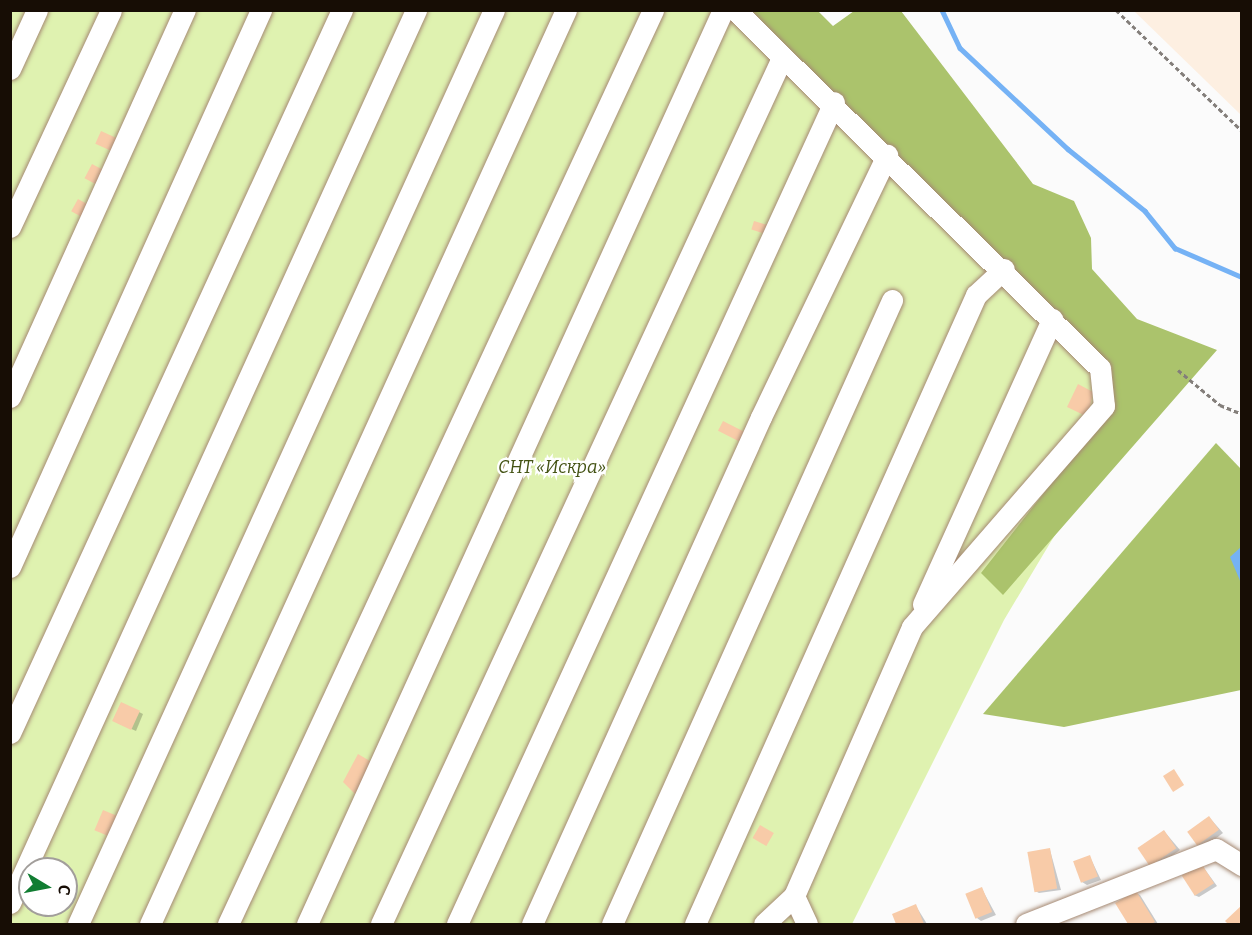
<!DOCTYPE html>
<meta charset="utf-8">
<style>
body{margin:0}
#map{position:relative;width:1252px;height:935px;overflow:hidden;background:#fbfbfb;font-family:Bitter,serif}
div>[style]{position:absolute}
.industrial>*{inset:0;background:#fdefe1}
.green>*{inset:0;background:#dff2b0}
.forest>*{inset:0;background:#abc36c}
.water>*{inset:0;background:#75b2f5}
.shadow>*{inset:0;background:#0003}
.stream>*{height:4.5px;margin:-2.25px;padding:0 2.25px;transform-origin:2.25px;border-radius:2.25px;background:#75b2f5}
.building>*{inset:0;background:#f8cba8;transform-origin:0 0}
.path>*{height:3px;margin-top:-1.5px;transform-origin:0;background:repeating-linear-gradient(90deg,#837e7a 0 4.5px,transparent 0 7.5px)}
.roads{filter:drop-shadow(0 0 2px #a58973) drop-shadow(0 0 2px #a58973)}
.minor>*{height:21px;margin:-10.5px;padding:0 10.5px;transform-origin:10.5px;border-radius:10.5px;background:#fff}
span{translate:-50% -50%;white-space:nowrap;text-align:center;line-height:1.15;-webkit-text-stroke:4.5px #fff;paint-order:stroke}
.park-label{font-size:18px;color:#445314;font-style:italic}
.frame{position:absolute;inset:0;border:12px solid #170d05;pointer-events:none}
.north{position:absolute;left:18px;top:857px;width:60px;height:60px;box-sizing:border-box;background:#fff;border:2px solid #a29e9b;border-radius:50%;rotate:100deg;font-size:16px;font-weight:700;line-height:24px;text-align:center;color:#170d05}
.north::after{content:'';display:block;margin:auto;width:21px;height:27px;background:#117d32;clip-path:polygon(50% 0,100% 100%,50% 72%,0 100%)}
</style>
<div id="map">
<div class="industrial">
<div style="clip-path:polygon(1134px 11px,1241px 11px,1241px 115px)"></div>
</div>
<div class="green">
<div style="clip-path:polygon(evenodd,10px 11px,767px 11px,1156px 366px,1004px 620px,852px 924px,11px 924px,10px 11px,30px 869px,66px 869px,66px 905px,30px 905px,30px 869px)"></div>
</div>
<div class="forest">
<div style="clip-path:polygon(752px 11px,818px 11px,833px 26px,854px 11px,901px 11px,1033px 184px,1074px 201px,1091px 238px,1092px 269px,1137px 319px,1217px 350px,1003px 595px,981px 573px,1113px 405px,1112px 371px)"></div>
<div style="clip-path:polygon(1216px 443px,1241px 469px,1241px 690px,1064px 727px,983px 714px)"></div>
</div>
<div class="water">
<div style="clip-path:polygon(1241px 547px,1241px 583px,1230px 557px)"></div>
</div>
<div class="shadow">
<div style="clip-path:polygon(139px 712px,143px 714px,136px 731px,118px 723px)"></div>
<div style="clip-path:polygon(1209px 817px,1223px 833px,1203px 848px,1198px 845px)"></div>
<div style="clip-path:polygon(1164px 831px,1180px 850px,1156px 867px)"></div>
<div style="clip-path:polygon(1050px 850px,1061px 890px,1039px 893px,1035px 891px)"></div>
<div style="clip-path:polygon(1090px 857px,1101px 880px,1087px 885px,1082px 882px)"></div>
<div style="clip-path:polygon(1201px 864px,1217px 886px,1199px 897px,1194px 895px)"></div>
<div style="clip-path:polygon(982px 889px,996px 915px,981px 921px,977px 918px)"></div>
<div style="clip-path:polygon(1136px 893px,1140px 895px,1158px 924px,1130px 924px,1117px 904px)"></div>
<div style="clip-path:polygon(916px 906px,927px 924px,897px 924px,894px 915px)"></div>
</div>
<div class="stream">
<div style="left:942px;top:10px;width:42px;rotate:64.7deg"></div>
<div style="left:960px;top:48px;width:148px;rotate:43.1deg"></div>
<div style="left:1068px;top:149px;width:99px;rotate:38.8deg"></div>
<div style="left:1145px;top:211px;width:48px;rotate:51deg"></div>
<div style="left:1175px;top:248px;width:73px;rotate:23.4deg"></div>
</div>
<div class="building">
<div style="left:101px;top:131px;width:20px;height:14px;rotate:24deg"></div>
<div style="left:92px;top:164px;width:15px;height:16px;rotate:28deg"></div>
<div style="left:78px;top:199px;width:13px;height:14px;rotate:29deg"></div>
<div style="left:754px;top:221px;width:14px;height:9px;rotate:17deg"></div>
<div style="clip-path:polygon(1078px 384px,1093px 392px,1088px 417px,1067px 407px)"></div>
<div style="left:723px;top:421px;width:31px;height:11px;rotate:27deg"></div>
<div style="left:121px;top:702px;width:21px;height:21px;rotate:25deg"></div>
<div style="clip-path:polygon(358px 754px,375px 764px,358px 797px,343px 782px)"></div>
<div style="left:1174px;top:769px;width:19px;height:13px;rotate:58deg"></div>
<div style="left:103px;top:810px;width:15px;height:22px;rotate:23deg"></div>
<div style="left:1209px;top:816px;width:17px;height:27px;rotate:54deg"></div>
<div style="left:760px;top:825px;width:16px;height:15px;rotate:30deg"></div>
<div style="left:1164px;top:830px;width:22px;height:32px;rotate:56deg"></div>
<div style="left:1050px;top:848px;width:41px;height:23px;rotate:80deg"></div>
<div style="left:1090px;top:855px;width:23px;height:18px;rotate:70deg"></div>
<div style="left:1201px;top:863px;width:24px;height:23px;rotate:57deg"></div>
<div style="left:982px;top:887px;width:27px;height:18px;rotate:68deg"></div>
<div style="clip-path:polygon(1136px 891px,1155px 922px,1151px 924px,1128px 924px,1115px 903px)"></div>
<div style="clip-path:polygon(916px 904px,924px 924px,896px 924px,892px 914px)"></div>
<div style="clip-path:polygon(1242px 905px,1242px 924px,1228px 924px,1225px 921px)"></div>
</div>
<div class="path">
<div style="left:1116px;top:10px;width:175px;rotate:43.8deg"></div>
<div style="left:1178px;top:370px;width:55px;rotate:39.8deg"></div>
<div style="left:1220px;top:405px;width:24px;rotate:22deg"></div>
</div>
<div class="roads">
<div class="minor">
<div style="left:735px;top:10px;width:511px;rotate:44.45deg"></div>
<div style="left:1100px;top:368px;width:38px;rotate:84deg"></div>
<div style="left:1104px;top:406px;width:293px;rotate:131deg"></div>
<div style="left:912px;top:627px;width:294px;rotate:113.7deg"></div>
<div style="left:794px;top:896px;width:31px;rotate:65deg"></div>
<div style="left:10px;top:69px;width:65px;rotate:-65.4deg"></div>
<div style="left:10px;top:227px;width:239px;rotate:-65deg"></div>
<div style="left:10px;top:397px;width:425px;rotate:-65.7deg"></div>
<div style="left:10px;top:567px;width:611px;rotate:-65.74deg"></div>
<div style="left:923px;top:604px;width:313px;rotate:-65.6deg"></div>
<div style="left:10px;top:733px;width:796px;rotate:-65.34deg"></div>
<div style="left:10px;top:903px;width:981px;rotate:-65.55deg"></div>
<div style="left:78px;top:924px;width:1004px;rotate:-65.53deg"></div>
<div style="left:150px;top:924px;width:1004px;rotate:-65.53deg"></div>
<div style="left:228px;top:924px;width:1008px;rotate:-65.06deg"></div>
<div style="left:307px;top:924px;width:1004px;rotate:-65.53deg"></div>
<div style="left:381px;top:924px;width:952px;rotate:-65.16deg"></div>
<div style="left:457px;top:924px;width:904px;rotate:-65.36deg"></div>
<div style="left:532px;top:924px;width:556px;rotate:-65.69deg"></div>
<div style="left:761px;top:417px;width:291px;rotate:-64.3deg"></div>
<div style="left:612px;top:924px;width:684px;rotate:-65.83deg"></div>
<div style="left:695px;top:924px;width:689px;rotate:-65.93deg"></div>
<div style="left:976px;top:295px;width:38px;rotate:-43deg"></div>
<div style="left:764px;top:924px;width:41px;rotate:-43deg"></div>
<div style="left:1026px;top:924px;width:204px;rotate:-21.5deg"></div>
<div style="left:1216px;top:849px;width:31px;rotate:32deg"></div>
</div>
</div>
<div class="park-label">
<span style="left:552px;top:467px">СНТ «Искра»</span>
</div>
<div class="frame"></div>
<div class="north">С</div>
</div>
